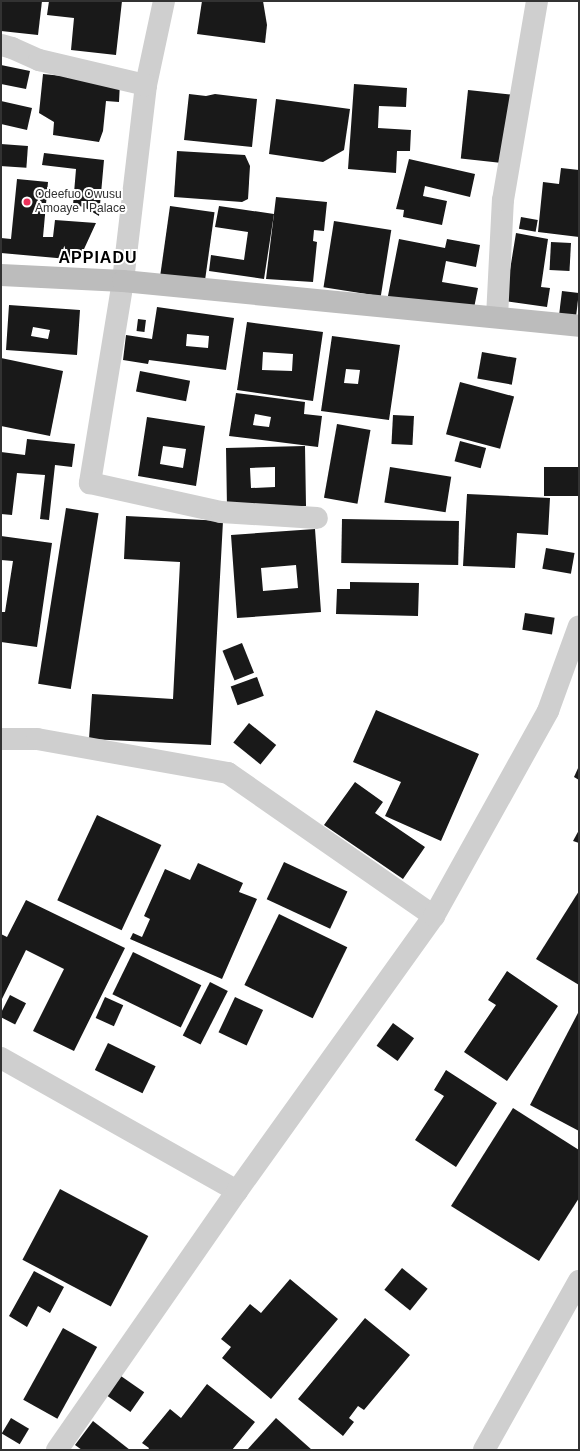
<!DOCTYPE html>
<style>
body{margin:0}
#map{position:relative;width:580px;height:1451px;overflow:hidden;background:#fff;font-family:Arial,sans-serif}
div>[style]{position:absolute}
.building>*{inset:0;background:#191919;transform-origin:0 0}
.street>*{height:22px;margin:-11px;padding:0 11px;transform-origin:11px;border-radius:11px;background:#cfcfcf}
.secondary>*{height:22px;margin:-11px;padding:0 11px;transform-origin:11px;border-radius:11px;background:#bcbcbc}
.dots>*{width:11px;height:11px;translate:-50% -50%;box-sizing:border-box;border:2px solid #fff;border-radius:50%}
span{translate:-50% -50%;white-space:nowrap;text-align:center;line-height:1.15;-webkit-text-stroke:4px #fff;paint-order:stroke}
.poi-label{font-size:12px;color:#323232}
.left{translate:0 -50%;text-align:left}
.district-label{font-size:16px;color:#000;font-weight:700;letter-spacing:1px}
.frame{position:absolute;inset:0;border:2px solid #323232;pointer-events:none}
</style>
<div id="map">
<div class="building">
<div style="clip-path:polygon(1px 1px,42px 1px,38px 35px,1px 31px)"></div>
<div style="clip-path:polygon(49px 1px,122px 1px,116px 55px,71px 50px,74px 18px,47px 15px)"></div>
<div style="clip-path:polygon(202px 1px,263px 1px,267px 25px,265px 43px,197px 34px)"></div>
<div style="clip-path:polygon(1px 65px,30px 71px,26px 89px,1px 84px)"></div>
<div style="clip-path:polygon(43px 74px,120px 82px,119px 102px,106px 101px,103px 131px,99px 142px,53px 135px,54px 122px,39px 113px)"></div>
<div style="clip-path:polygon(354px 84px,407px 88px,406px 107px,379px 106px,378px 128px,411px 130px,410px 151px,397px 151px,396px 173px,348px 169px)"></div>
<div style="left:468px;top:90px;width:46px;height:69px;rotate:6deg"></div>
<div style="clip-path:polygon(189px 94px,206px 96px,215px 94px,257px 99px,252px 147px,184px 140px)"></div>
<div style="clip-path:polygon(276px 99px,350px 109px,344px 150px,323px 162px,269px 154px)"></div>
<div style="clip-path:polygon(1px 101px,32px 108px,27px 130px,1px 124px)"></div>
<div style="left:1px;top:144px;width:27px;height:22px;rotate:4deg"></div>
<div style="clip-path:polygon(177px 151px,245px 155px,250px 166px,248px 199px,242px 202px,174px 197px)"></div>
<div style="clip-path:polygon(44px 153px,104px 160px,99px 216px,84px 207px,73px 205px,76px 169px,42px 165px)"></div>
<div style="clip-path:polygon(409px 159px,475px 174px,470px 197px,425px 186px,423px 196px,447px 201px,442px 225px,403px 217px,404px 210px,396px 209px)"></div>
<div style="clip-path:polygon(561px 168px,579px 170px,579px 237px,538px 232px,543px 182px,559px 184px)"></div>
<div style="clip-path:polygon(17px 179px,48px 182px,43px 237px,53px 237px,55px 220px,96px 223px,79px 260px,1px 253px,1px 238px,11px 239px)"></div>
<div style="clip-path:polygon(276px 197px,327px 202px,324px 231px,314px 230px,313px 241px,317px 242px,313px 282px,266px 279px)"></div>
<div style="left:170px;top:206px;width:45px;height:72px;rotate:8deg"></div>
<div style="clip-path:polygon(219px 206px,274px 214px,264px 279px,209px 271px,211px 255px,244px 260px,248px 232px,215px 227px)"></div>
<div style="left:521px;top:217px;width:17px;height:12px;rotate:10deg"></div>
<div style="left:334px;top:221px;width:58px;height:67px;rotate:9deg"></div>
<div style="clip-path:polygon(516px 233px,548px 239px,541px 287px,550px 288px,547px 307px,505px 301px)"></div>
<div style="clip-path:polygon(399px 239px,445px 248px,447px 239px,480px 245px,476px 267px,446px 261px,442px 282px,478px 288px,472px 318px,387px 301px)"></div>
<div style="left:551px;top:242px;width:20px;height:28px;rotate:3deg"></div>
<div style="left:562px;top:291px;width:17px;height:25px;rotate:7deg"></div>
<div style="clip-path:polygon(evenodd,9px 305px,80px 310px,77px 355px,6px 350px,9px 305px,33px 327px,50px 330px,48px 339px,31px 336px,33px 327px)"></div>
<div style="clip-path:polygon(evenodd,157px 307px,234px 318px,226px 370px,149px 360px,148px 364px,123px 360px,126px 335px,152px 339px,157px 307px,187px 334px,209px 336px,208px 348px,186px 346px,187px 334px)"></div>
<div style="left:138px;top:319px;width:8px;height:12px;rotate:7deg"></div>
<div style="clip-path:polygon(evenodd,247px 322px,323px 332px,313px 401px,237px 390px,247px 322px,263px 352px,293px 354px,292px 371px,262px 370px,263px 352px)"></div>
<div style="clip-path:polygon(evenodd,332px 336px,400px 345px,389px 420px,321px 411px,332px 336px,346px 369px,360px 370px,358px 384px,344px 383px,346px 369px)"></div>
<div style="left:482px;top:352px;width:35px;height:27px;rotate:10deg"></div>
<div style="clip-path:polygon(1px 358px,63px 371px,50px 436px,1px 426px)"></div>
<div style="left:140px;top:371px;width:51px;height:21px;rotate:11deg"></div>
<div style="left:460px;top:382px;width:56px;height:54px;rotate:15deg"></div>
<div style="clip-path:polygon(evenodd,236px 393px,305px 402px,304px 414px,322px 416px,318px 447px,229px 436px,236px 393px,255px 414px,271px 417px,269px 427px,253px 425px,255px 414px)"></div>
<div style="left:393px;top:415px;width:21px;height:29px;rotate:3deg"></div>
<div style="clip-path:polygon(evenodd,147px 417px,205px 426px,196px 486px,138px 476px,147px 417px,163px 446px,186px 449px,183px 468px,160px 464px,163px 446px)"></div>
<div style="left:337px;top:424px;width:34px;height:75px;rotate:10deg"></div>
<div style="clip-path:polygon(27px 439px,75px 444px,72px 467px,55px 465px,49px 520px,40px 519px,45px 475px,17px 473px,12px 515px,1px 514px,1px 452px,25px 455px)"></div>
<div style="left:460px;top:441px;width:27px;height:21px;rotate:15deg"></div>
<div style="clip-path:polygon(evenodd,305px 446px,306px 506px,227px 508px,226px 448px,305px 446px,275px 467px,275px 487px,251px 488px,250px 468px,275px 467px)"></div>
<div style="left:390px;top:467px;width:62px;height:36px;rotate:9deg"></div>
<div style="left:544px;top:467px;width:35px;height:29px"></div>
<div style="clip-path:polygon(467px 494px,550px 498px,548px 535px,517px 533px,515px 568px,463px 566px)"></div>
<div style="left:66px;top:508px;width:33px;height:178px;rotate:9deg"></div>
<div style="clip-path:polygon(126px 516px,223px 521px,211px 745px,89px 739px,92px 694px,173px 699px,180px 562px,124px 559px)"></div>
<div style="left:342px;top:519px;width:117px;height:44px;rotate:1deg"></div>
<div style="clip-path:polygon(evenodd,315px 529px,321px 612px,237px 618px,231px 535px,315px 529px,296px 565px,298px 588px,263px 591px,261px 568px,296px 565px)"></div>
<div style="clip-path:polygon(1px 536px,52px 543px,37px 647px,1px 642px,1px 612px,5px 612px,13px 561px,1px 560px)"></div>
<div style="left:546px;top:548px;width:29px;height:21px;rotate:10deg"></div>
<div style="clip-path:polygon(350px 582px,419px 583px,418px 616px,336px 614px,337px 589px,350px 589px)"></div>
<div style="left:525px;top:613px;width:30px;height:17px;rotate:9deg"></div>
<div style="left:242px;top:643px;width:32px;height:21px;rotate:68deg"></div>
<div style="left:257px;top:677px;width:20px;height:28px;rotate:70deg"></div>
<div style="clip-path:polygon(376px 710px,479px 754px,441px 841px,385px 816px,401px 782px,353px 762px)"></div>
<div style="left:249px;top:723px;width:35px;height:25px;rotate:39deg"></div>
<div style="clip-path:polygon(579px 766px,579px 780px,574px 777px)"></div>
<div style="clip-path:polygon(355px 782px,383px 802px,375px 813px,425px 847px,403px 879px,324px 825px)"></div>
<div style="left:97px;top:815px;width:71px;height:94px;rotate:25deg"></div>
<div style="clip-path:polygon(579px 830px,579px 843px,573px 841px)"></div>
<div style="left:284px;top:862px;width:70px;height:41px;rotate:25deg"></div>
<div style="clip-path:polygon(198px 863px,243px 883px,239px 892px,257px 899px,222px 979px,130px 939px,133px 933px,142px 937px,150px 919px,144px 916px,165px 869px,190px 880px)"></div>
<div style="clip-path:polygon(579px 891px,579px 985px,536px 959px)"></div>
<div style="clip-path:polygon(26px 900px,125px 948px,74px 1051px,33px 1031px,64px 969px,26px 950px,1px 1001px,1px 934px,7px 937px)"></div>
<div style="left:279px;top:914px;width:76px;height:79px;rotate:26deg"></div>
<div style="left:133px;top:952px;width:76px;height:47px;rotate:26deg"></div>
<div style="clip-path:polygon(507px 971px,558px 1006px,507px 1081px,464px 1052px,496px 1005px,488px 1000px)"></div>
<div style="left:210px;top:982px;width:20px;height:60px;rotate:27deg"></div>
<div style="left:10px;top:995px;width:18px;height:24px;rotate:27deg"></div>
<div style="left:105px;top:997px;width:20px;height:23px;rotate:24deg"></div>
<div style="left:235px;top:997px;width:31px;height:39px;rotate:25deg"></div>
<div style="clip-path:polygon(579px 1011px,579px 1131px,530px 1105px)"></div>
<div style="left:393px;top:1023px;width:26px;height:28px;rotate:36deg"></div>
<div style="left:108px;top:1043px;width:53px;height:30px;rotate:26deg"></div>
<div style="clip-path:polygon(446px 1070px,497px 1103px,456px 1167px,415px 1140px,444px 1096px,434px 1090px)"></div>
<div style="clip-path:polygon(513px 1108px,579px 1150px,579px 1198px,539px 1261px,451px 1206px)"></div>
<div style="left:60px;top:1189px;width:100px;height:80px;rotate:28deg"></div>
<div style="left:402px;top:1268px;width:33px;height:28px;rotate:39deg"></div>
<div style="clip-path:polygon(34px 1271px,64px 1287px,50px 1313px,38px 1306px,27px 1327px,9px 1316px)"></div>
<div style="clip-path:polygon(290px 1279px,338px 1319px,271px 1399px,222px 1358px,231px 1347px,221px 1339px,250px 1304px,261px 1313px)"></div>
<div style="clip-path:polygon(365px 1318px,410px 1355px,364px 1410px,358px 1406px,349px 1418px,354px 1422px,343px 1436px,298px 1399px)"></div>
<div style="left:63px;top:1328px;width:39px;height:82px;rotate:29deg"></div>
<div style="left:118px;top:1374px;width:32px;height:24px;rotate:35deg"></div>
<div style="clip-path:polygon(207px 1384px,255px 1422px,232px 1450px,148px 1450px,149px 1448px,142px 1443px,170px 1409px,181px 1418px)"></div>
<div style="left:11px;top:1418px;width:21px;height:18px;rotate:31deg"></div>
<div style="clip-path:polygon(276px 1418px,312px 1450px,247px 1450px)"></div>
<div style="clip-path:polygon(93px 1421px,130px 1450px,82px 1450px,75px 1445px)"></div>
</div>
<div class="street">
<div style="left:164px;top:1px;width:86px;rotate:102.1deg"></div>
<div style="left:146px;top:85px;width:197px;rotate:96.7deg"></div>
<div style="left:123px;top:281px;width:205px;rotate:99.3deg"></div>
<div style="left:90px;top:483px;width:134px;rotate:12.5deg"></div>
<div style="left:221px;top:512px;width:96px;rotate:3.6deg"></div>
<div style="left:1px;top:45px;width:11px;rotate:15deg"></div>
<div style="left:12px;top:48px;width:30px;rotate:24deg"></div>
<div style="left:39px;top:60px;width:110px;rotate:13.2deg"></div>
<div style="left:497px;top:317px;width:117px;rotate:-87.1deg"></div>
<div style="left:503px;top:200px;width:202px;rotate:-80.3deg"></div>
<div style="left:1px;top:739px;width:36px"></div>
<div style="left:37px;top:739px;width:194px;rotate:10.1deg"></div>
<div style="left:228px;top:773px;width:251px;rotate:34.8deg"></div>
<div style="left:1px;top:1058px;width:271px;rotate:29.4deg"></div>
<div style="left:57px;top:1450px;width:315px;rotate:-55.2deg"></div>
<div style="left:237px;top:1191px;width:338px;rotate:-54.4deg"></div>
<div style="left:434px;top:916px;width:235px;rotate:-60.9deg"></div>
<div style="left:548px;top:711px;width:90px;rotate:-70deg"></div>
<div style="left:484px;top:1450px;width:194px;rotate:-60.7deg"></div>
</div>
<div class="secondary">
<div style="left:1px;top:275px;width:122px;rotate:2.8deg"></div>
<div style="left:123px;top:281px;width:458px;rotate:5.6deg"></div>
</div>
<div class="dots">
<div style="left:27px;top:202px;background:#ed315b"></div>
</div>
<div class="poi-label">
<span class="left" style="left:35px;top:202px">Odeefuo Owusu<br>Amoaye I Palace</span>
</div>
<div class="district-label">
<span style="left:98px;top:258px">APPIADU</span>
</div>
<div class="frame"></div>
</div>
